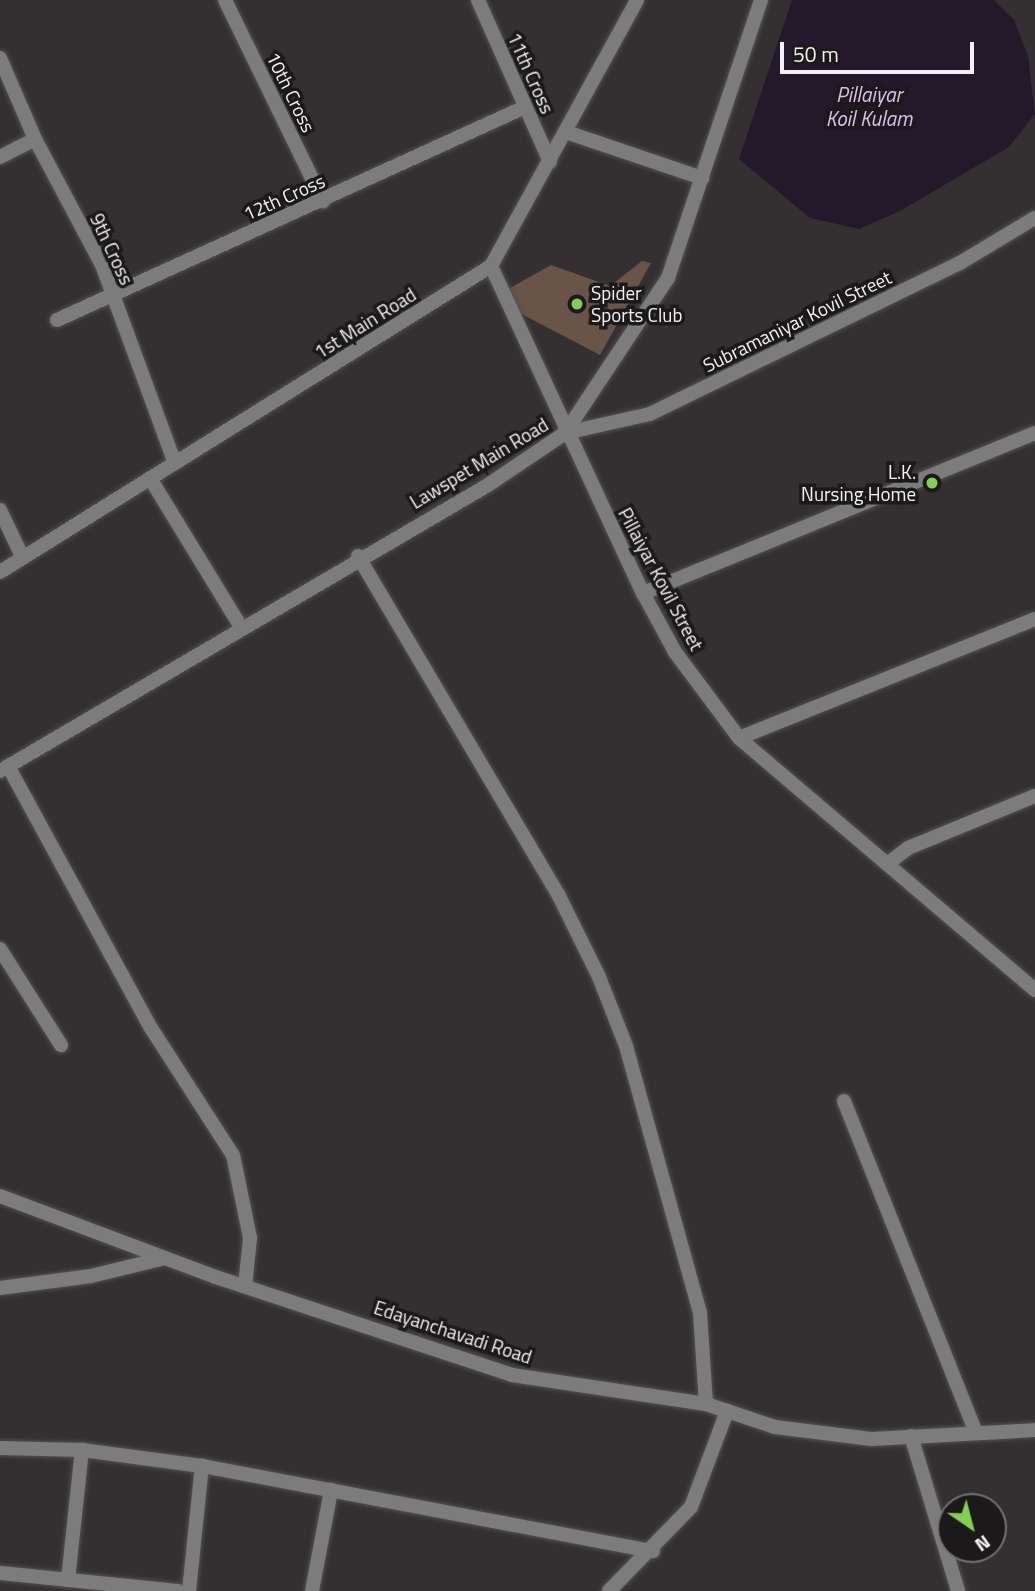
<!DOCTYPE html>
<style>
body{margin:0}
#map{position:relative;width:1035px;height:1591px;overflow:hidden;background:#343031;font-family:"Titillium Web",sans-serif}
div>[style]{position:absolute}
.green>*{inset:0;background:#695547}
.water>*{inset:0;background:#24182b}
.roads{filter:drop-shadow(0 0 2px #534f50) drop-shadow(0 0 2px #534f50)}
.minor>*{height:14px;margin:-7px;padding:0 7px;transform-origin:7px;border-radius:7px;background:#7d7c7d}
.tertiary>*{height:14px;margin:-7px;padding:0 7px;transform-origin:7px;border-radius:7px;background:#7d7c7d}
.dots>*{width:19px;height:19px;translate:-50% -50%;box-sizing:border-box;border:4px solid #1b1919;border-radius:50%}
span{translate:-50% -50%;white-space:nowrap;text-align:center;line-height:1.15;-webkit-text-stroke:7px #1b1919;paint-order:stroke}
.street-label{font-size:19px;color:#f4f1f2}
.poi-label{font-size:19px;color:#f4f1f2}
.left{translate:0 -50%;text-align:left}
.right{translate:-100% -50%;text-align:right}
.water-label{font-size:21px;color:#dabfed;font-style:italic}
.north{position:absolute;left:937px;top:1493px;width:70px;height:70px;box-sizing:border-box;background:#1b1919;border:2px solid #726f70;border-radius:50%;rotate:145deg;font-size:19px;font-weight:700;line-height:28px;text-align:center;color:#f4f1f2}
.north::after{content:'';display:block;margin:auto;width:24px;height:32px;background:#82d050;clip-path:polygon(50% 0,100% 100%,50% 72%,0 100%)}
.scale{position:absolute;left:780px;top:42px;width:194px;height:32px;box-sizing:border-box;border:4px solid #f4f1f2;border-top:0;padding-left:9px;font-size:21px;line-height:24px;white-space:nowrap;color:#f4f1f2;-webkit-text-stroke:5px #1b1919;paint-order:stroke}
</style>
<div id="map">
<div class="green">
<div style="clip-path:polygon(642px 261px,651px 263px,600px 355px,510px 308px,510px 288px,551px 265px,610px 286px)"></div>
</div>
<div class="water">
<div style="clip-path:polygon(792px 0,994px 0,1014px 20px,1028px 56px,1035px 114px,1009px 147px,900px 211px,859px 229px,810px 218px,739px 159px)"></div>
</div>
<div class="roads">
<div class="minor">
<div style="left:225px;top:0;width:224px;rotate:64deg"></div>
<div style="left:478px;top:0;width:177px;rotate:66deg"></div>
<div style="left:0;top:58px;width:88px;rotate:66.6deg"></div>
<div style="left:35px;top:139px;width:143px;rotate:62deg"></div>
<div style="left:102px;top:265px;width:211px;rotate:69.8deg"></div>
<div style="left:0;top:157px;width:39px;rotate:-27deg"></div>
<div style="left:491px;top:266px;width:361px;rotate:65.1deg"></div>
<div style="left:643px;top:593px;width:67px;rotate:61.5deg"></div>
<div style="left:675px;top:652px;width:107px;rotate:53.3deg"></div>
<div style="left:739px;top:738px;width:389px;rotate:40.4deg"></div>
<div style="left:57px;top:320px;width:514px;rotate:-24.47deg"></div>
<div style="left:565px;top:433px;width:87px;rotate:-12.6deg"></div>
<div style="left:650px;top:414px;width:345px;rotate:-26deg"></div>
<div style="left:960px;top:263px;width:87px;rotate:-31deg"></div>
<div style="left:150px;top:478px;width:175px;rotate:58.6deg"></div>
<div style="left:0;top:510px;width:53px;rotate:64.4deg"></div>
<div style="left:358px;top:556px;width:395px;rotate:59.4deg"></div>
<div style="left:559px;top:896px;width:90px;rotate:63.7deg"></div>
<div style="left:599px;top:977px;width:74px;rotate:68.6deg"></div>
<div style="left:626px;top:1046px;width:277px;rotate:74.5deg"></div>
<div style="left:700px;top:1313px;width:91px;rotate:86.2deg"></div>
<div style="left:0;top:572px;width:579px;rotate:-31.93deg"></div>
<div style="left:491px;top:266px;width:303px;rotate:-61.2deg"></div>
<div style="left:643px;top:593px;width:423px;rotate:-22.2deg"></div>
<div style="left:739px;top:738px;width:319px;rotate:-21.9deg"></div>
<div style="left:8px;top:766px;width:298px;rotate:61.4deg"></div>
<div style="left:151px;top:1028px;width:151px;rotate:57.2deg"></div>
<div style="left:233px;top:1155px;width:85px;rotate:78.4deg"></div>
<div style="left:250px;top:1238px;width:48px;rotate:95.9deg"></div>
<div style="left:887px;top:864px;width:26px;rotate:-37deg"></div>
<div style="left:908px;top:848px;width:137px;rotate:-22.3deg"></div>
<div style="left:0;top:949px;width:114px;rotate:57.6deg"></div>
<div style="left:844px;top:1101px;width:356px;rotate:68.3deg"></div>
<div style="left:0;top:1196px;width:231px;rotate:20.6deg"></div>
<div style="left:216px;top:1277px;width:312px;rotate:18.3deg"></div>
<div style="left:512px;top:1375px;width:196px;rotate:8.5deg"></div>
<div style="left:706px;top:1404px;width:73px;rotate:18.4deg"></div>
<div style="left:775px;top:1427px;width:97px;rotate:7.1deg"></div>
<div style="left:871px;top:1439px;width:164px;rotate:-3.1deg"></div>
<div style="left:0;top:1288px;width:92px;rotate:-7.5deg"></div>
<div style="left:91px;top:1276px;width:76px;rotate:-13.7deg"></div>
<div style="left:911px;top:1436px;width:162px;rotate:73.1deg"></div>
<div style="left:0;top:1448px;width:82px;rotate:1.4deg"></div>
<div style="left:82px;top:1450px;width:121px;rotate:7.6deg"></div>
<div style="left:202px;top:1466px;width:459px;rotate:10.7deg"></div>
<div style="left:0;top:1573px;width:179px;rotate:5.8deg"></div>
<div style="left:68px;top:1580px;width:131px;rotate:-83.9deg"></div>
<div style="left:189px;top:1591px;width:126px;rotate:-84.1deg"></div>
<div style="left:312px;top:1591px;width:103px;rotate:-79.3deg"></div>
<div style="left:609px;top:1591px;width:117px;rotate:-45.7deg"></div>
<div style="left:691px;top:1507px;width:103px;rotate:-69.4deg"></div>
</div>
<div class="tertiary">
<div style="left:566px;top:132px;width:144px;rotate:18.7deg"></div>
<div style="left:0;top:771px;width:566px;rotate:-30.37deg"></div>
<div style="left:488px;top:485px;width:93px;rotate:-34deg"></div>
<div style="left:565px;top:433px;width:186px;rotate:-56.4deg"></div>
<div style="left:668px;top:278px;width:293px;rotate:-71.5deg"></div>
</div>
</div>
<div class="dots">
<div style="left:577px;top:304px;background:#82d050"></div>
<div style="left:932px;top:483px;background:#82d050"></div>
</div>
<div class="street-label">
<span style="left:531px;top:73px;rotate:66deg">11th Cross</span>
<span style="left:291px;top:92px;rotate:64deg">10th Cross</span>
<span style="left:284px;top:197px;rotate:-24deg">12th Cross</span>
<span style="left:112px;top:249px;rotate:65deg">9th Cross</span>
<span style="left:797px;top:321px;rotate:-26deg">Subramaniyar Kovil Street</span>
<span style="left:365px;top:323px;rotate:-32deg">1st Main Road</span>
<span style="left:479px;top:463px;rotate:-31deg">Lawspet Main Road</span>
<span style="left:661px;top:579px;rotate:62deg">Pillaiyar Kovil Street</span>
<span style="left:453px;top:1332px;rotate:18deg">Edayanchavadi Road</span>
</div>
<div class="poi-label">
<span class="left" style="left:591px;top:304px">Spider<br>Sports Club</span>
<span class="right" style="left:916px;top:483px">L.K.<br>Nursing Home</span>
</div>
<div class="water-label">
<span style="left:869px;top:106px">Pillaiyar<br>Koil Kulam</span>
</div>
<div class="north">N</div>
<div class="scale">50 m</div>
</div>
